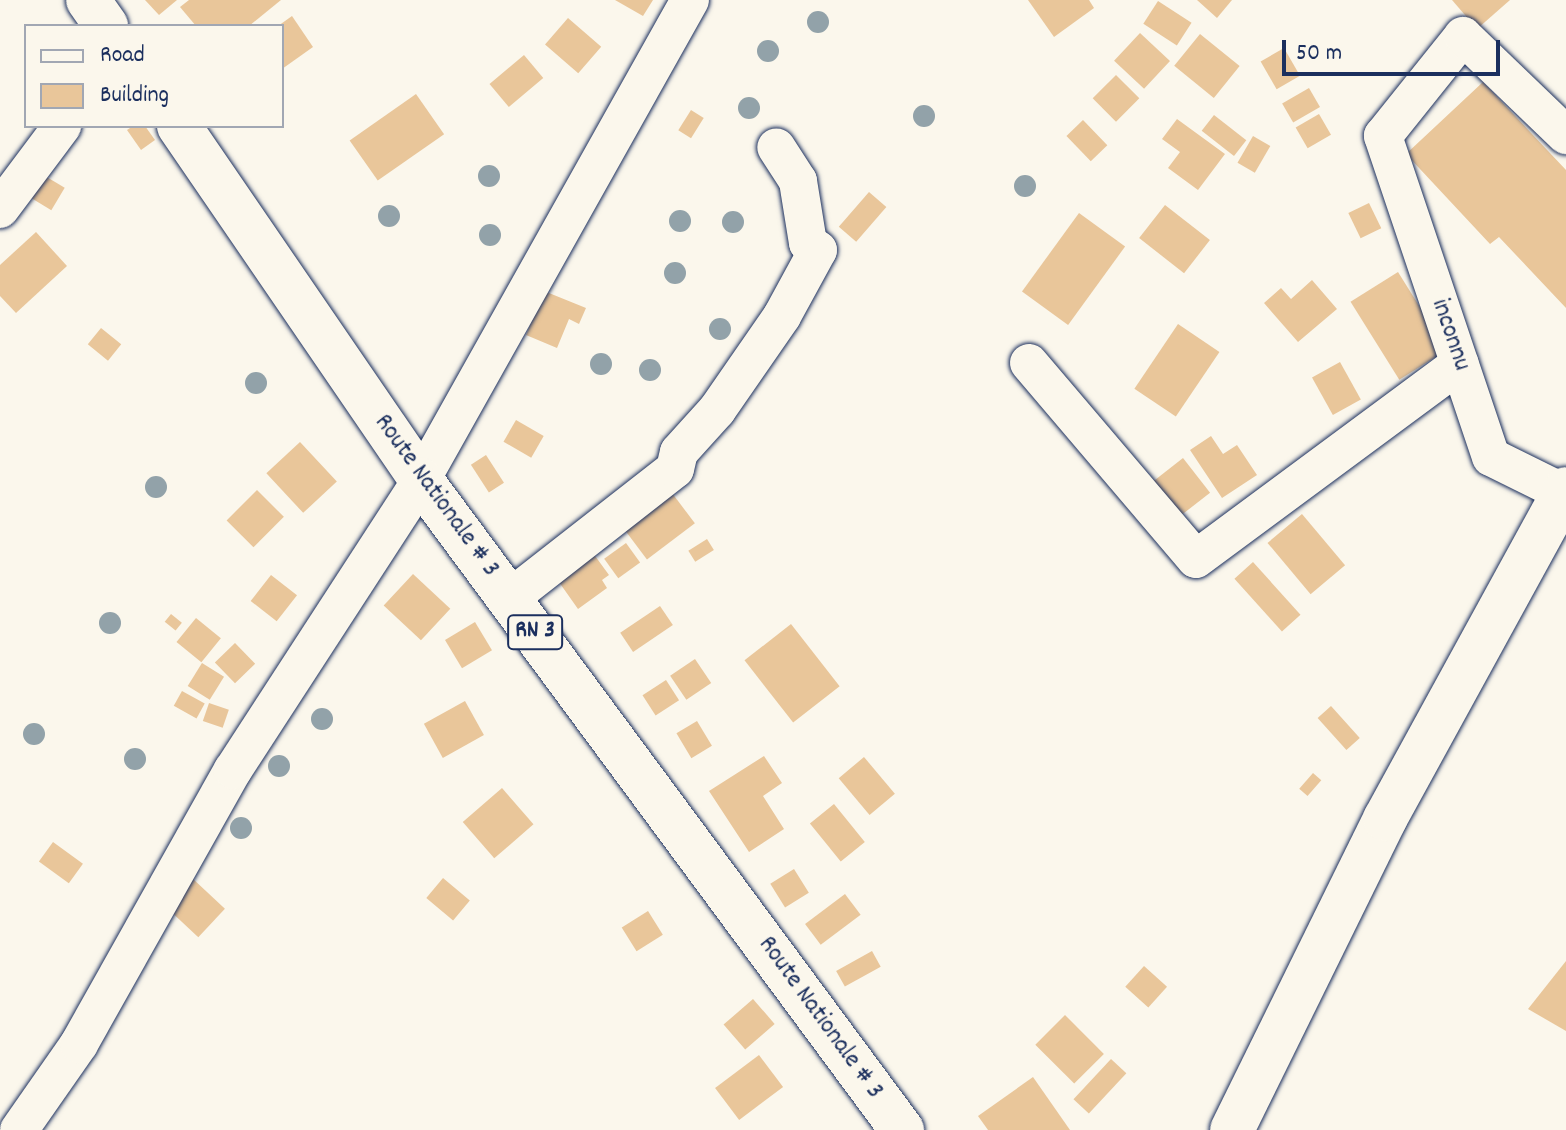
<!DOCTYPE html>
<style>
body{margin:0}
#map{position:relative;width:1566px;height:1130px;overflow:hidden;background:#fbf7ec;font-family:Dekko,sans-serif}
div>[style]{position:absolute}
.building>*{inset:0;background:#e9c69a;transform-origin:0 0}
.roads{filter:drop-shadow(0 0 2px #1b2f5e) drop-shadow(0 0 2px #1b2f5e)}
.minor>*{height:38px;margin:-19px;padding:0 19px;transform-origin:19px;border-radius:19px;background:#fbf7ec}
.major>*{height:44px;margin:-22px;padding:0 22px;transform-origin:22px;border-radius:22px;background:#fbf7ec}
.trees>*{width:22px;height:22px;margin:-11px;border-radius:50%;background:#92a2a9}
span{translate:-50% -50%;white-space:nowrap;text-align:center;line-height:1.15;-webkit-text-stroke:6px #fbf7ec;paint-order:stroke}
.shield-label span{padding:2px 6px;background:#fbf7ec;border:2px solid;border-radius:6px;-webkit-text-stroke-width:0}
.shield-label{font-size:24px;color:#1b2f5e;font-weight:700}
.street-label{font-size:26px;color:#1b2f5e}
.legend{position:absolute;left:24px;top:24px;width:260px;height:104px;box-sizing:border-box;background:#fbf7ec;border:2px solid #a1a7b3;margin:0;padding:10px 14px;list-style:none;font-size:24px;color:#1b2f5e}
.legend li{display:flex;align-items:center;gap:16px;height:40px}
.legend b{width:40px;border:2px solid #a1a7b3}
.scale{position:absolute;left:1282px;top:40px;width:218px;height:36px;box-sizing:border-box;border:4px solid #1b2f5e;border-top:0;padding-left:10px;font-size:24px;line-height:28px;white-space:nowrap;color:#1b2f5e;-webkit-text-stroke:6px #fbf7ec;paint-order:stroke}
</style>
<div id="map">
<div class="building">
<div style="clip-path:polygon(145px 0,177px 0,159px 15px)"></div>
<div style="clip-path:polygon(189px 0,281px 0,249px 26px,196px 26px,180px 7px)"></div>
<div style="clip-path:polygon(615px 0,653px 0,643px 16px)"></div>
<div style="clip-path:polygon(1028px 0,1089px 0,1094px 8px,1054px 37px)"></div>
<div style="clip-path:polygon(1197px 0,1232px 0,1217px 18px)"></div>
<div style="clip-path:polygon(1452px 0,1510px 0,1477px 29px)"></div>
<div style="left:1158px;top:1px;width:40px;height:27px;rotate:33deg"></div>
<div style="clip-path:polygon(292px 16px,313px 47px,282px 69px,278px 26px)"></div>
<div style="left:568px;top:18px;width:44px;height:35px;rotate:41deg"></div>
<div style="left:1140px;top:33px;width:41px;height:38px;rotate:43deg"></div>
<div style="left:1200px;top:34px;width:51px;height:41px;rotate:39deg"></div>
<div style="left:1284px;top:48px;width:32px;height:27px;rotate:60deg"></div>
<div style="left:524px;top:55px;width:30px;height:45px;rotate:50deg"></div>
<div style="left:1116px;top:75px;width:33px;height:33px;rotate:45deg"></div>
<div style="clip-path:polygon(1483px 82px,1566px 170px,1566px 308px,1499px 237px,1490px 244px,1406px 154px)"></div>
<div style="left:1309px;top:88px;width:22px;height:31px;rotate:60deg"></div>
<div style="left:416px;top:94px;width:49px;height:81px;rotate:55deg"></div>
<div style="left:691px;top:110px;width:15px;height:24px;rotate:32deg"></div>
<div style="left:1319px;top:114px;width:24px;height:27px;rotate:60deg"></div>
<div style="left:1214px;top:115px;width:41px;height:20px;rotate:38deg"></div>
<div style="clip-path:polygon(1177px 119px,1225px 154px,1198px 190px,1168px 168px,1180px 152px,1162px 139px)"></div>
<div style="left:1083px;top:120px;width:35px;height:23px;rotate:46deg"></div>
<div style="clip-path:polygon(133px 126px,145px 126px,155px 140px,141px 150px,127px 130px)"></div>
<div style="left:1253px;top:136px;width:20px;height:31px;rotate:30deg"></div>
<div style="left:45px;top:176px;width:23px;height:26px;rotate:31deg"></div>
<div style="left:869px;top:192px;width:23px;height:46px;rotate:41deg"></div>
<div style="left:1369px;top:203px;width:28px;height:23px;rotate:64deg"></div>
<div style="left:1165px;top:205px;width:57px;height:42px;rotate:38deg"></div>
<div style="left:1079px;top:213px;width:57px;height:97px;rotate:36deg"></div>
<div style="clip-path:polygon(36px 232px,67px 266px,16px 313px,0 296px,0 265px)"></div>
<div style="left:1398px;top:272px;width:92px;height:56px;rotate:58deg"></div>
<div style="clip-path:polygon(1312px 280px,1337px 309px,1298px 342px,1264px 303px,1281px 288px,1291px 299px)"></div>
<div style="clip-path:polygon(544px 291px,586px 308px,579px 324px,569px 319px,557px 348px,526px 335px)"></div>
<div style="left:1178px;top:324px;width:50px;height:78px;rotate:34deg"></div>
<div style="left:101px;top:328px;width:26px;height:21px;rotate:39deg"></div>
<div style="left:1340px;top:362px;width:43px;height:32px;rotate:61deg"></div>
<div style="left:516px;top:420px;width:32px;height:25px;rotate:30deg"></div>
<div style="clip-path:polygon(1211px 436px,1223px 454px,1237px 445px,1257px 475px,1222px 498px,1190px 450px)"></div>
<div style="left:300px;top:442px;width:54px;height:46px;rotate:47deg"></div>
<div style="left:486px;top:455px;width:33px;height:18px;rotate:57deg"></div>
<div style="left:1183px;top:458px;width:44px;height:38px;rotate:52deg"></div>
<div style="left:669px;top:489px;width:43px;height:60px;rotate:53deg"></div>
<div style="left:257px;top:490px;width:38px;height:43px;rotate:45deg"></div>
<div style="left:1302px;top:514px;width:67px;height:45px;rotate:50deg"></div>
<div style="left:707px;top:539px;width:13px;height:22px;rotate:58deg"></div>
<div style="left:626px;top:543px;width:24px;height:27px;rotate:54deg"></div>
<div style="clip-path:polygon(590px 549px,609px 575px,602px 580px,607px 588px,578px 609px,554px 575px)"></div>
<div style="left:1253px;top:562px;width:71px;height:25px;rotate:48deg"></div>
<div style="left:413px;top:574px;width:51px;height:43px;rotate:43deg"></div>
<div style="left:271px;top:575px;width:33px;height:33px;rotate:38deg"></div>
<div style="left:660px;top:606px;width:23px;height:48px;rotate:56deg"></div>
<div style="left:171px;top:614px;width:14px;height:10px;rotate:39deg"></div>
<div style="left:196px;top:618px;width:32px;height:31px;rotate:39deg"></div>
<div style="left:475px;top:622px;width:33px;height:35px;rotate:59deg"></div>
<div style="left:791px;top:624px;width:79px;height:59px;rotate:52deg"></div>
<div style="left:235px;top:643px;width:29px;height:28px;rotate:46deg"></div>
<div style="left:695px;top:659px;width:29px;height:30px;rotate:56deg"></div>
<div style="left:202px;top:663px;width:26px;height:27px;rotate:32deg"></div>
<div style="left:666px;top:680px;width:24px;height:28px;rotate:57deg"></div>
<div style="left:182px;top:691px;width:26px;height:17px;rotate:29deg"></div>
<div style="left:465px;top:701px;width:39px;height:47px;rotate:61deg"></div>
<div style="left:209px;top:703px;width:21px;height:19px;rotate:19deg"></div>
<div style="left:1331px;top:706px;width:43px;height:18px;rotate:48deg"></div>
<div style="left:697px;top:721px;width:29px;height:24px;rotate:59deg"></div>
<div style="clip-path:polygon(764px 756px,782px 783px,763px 796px,784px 829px,749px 852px,709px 791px)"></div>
<div style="left:864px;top:757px;width:48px;height:33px;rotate:50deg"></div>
<div style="left:1313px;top:773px;width:11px;height:21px;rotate:41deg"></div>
<div style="left:502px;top:788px;width:48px;height:52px;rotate:49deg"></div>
<div style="left:834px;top:804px;width:49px;height:31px;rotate:51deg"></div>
<div style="left:53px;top:842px;width:37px;height:24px;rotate:36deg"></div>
<div style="left:794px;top:869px;width:28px;height:28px;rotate:58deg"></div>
<div style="left:192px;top:878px;width:45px;height:39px;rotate:43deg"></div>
<div style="left:443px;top:878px;width:35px;height:26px;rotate:40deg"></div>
<div style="left:845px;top:894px;width:26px;height:50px;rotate:53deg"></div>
<div style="left:648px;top:911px;width:28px;height:31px;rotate:58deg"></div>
<div style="left:872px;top:951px;width:18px;height:41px;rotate:61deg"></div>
<div style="clip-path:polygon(1566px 961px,1566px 1031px,1528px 1009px)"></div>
<div style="left:1144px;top:966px;width:31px;height:28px;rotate:42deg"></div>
<div style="left:753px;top:999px;width:33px;height:39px;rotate:49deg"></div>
<div style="left:1065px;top:1015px;width:55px;height:42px;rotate:45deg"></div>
<div style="left:759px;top:1055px;width:40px;height:55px;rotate:53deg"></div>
<div style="left:1111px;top:1059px;width:21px;height:55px;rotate:43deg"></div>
<div style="clip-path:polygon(1033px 1077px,1070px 1130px,988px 1130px,978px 1116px)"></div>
</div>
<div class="roads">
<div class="minor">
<div style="left:0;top:209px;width:104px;rotate:-53.2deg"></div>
<div style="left:1029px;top:363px;width:257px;rotate:49.6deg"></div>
<div style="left:1196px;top:559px;width:328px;rotate:-36.5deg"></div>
<div style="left:1564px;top:493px;width:81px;rotate:-153.7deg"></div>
<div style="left:1491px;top:457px;width:339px;rotate:-108.6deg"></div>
<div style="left:1383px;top:136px;width:128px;rotate:-51.3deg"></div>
<div style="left:1463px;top:36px;width:143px;rotate:43.9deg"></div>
<div style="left:510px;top:598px;width:209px;rotate:-38deg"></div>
<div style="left:675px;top:469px;width:17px;rotate:-77deg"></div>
<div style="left:679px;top:452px;width:57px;rotate:-47.9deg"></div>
<div style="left:717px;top:410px;width:114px;rotate:-55.3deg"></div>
<div style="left:782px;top:316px;width:75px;rotate:-61.4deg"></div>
<div style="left:818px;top:250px;width:12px;rotate:-145deg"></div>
<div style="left:808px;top:243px;width:63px;rotate:-99.2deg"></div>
<div style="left:798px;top:181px;width:40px;rotate:-122.9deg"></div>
<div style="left:19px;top:1130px;width:105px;rotate:-55.1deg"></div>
<div style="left:79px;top:1044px;width:314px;rotate:-60.7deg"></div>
<div style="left:233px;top:770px;width:346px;rotate:-57deg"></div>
<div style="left:421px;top:480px;width:550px;rotate:-60.73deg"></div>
</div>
<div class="major">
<div style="left:88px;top:0;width:32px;rotate:55deg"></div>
<div style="left:179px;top:126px;width:429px;rotate:55.6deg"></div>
<div style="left:421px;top:480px;width:809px;rotate:53.5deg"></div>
<div style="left:1232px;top:1130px;width:347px;rotate:-63.8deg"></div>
<div style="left:1385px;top:819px;width:376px;rotate:-61.3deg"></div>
</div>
</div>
<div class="trees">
<div style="left:818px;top:22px"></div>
<div style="left:768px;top:51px"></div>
<div style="left:749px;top:108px"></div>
<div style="left:924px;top:116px"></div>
<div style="left:489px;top:176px"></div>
<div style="left:1025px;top:186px"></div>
<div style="left:389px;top:216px"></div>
<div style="left:680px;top:221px"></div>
<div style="left:733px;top:222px"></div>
<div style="left:490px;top:235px"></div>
<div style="left:675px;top:273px"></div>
<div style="left:720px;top:329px"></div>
<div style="left:601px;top:364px"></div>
<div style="left:650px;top:370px"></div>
<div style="left:256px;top:383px"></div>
<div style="left:156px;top:487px"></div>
<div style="left:110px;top:623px"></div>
<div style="left:322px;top:719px"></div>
<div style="left:34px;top:734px"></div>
<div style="left:135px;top:759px"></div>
<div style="left:279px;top:766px"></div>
<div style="left:241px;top:828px"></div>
</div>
<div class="shield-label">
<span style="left:535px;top:632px">RN 3</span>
</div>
<div class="street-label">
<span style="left:1450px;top:335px;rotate:71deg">inconnu</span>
<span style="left:436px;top:496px;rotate:54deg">Route Nationale # 3</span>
<span style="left:820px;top:1018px;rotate:54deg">Route Nationale # 3</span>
</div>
<ul class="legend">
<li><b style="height:10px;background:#fbf7ec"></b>Road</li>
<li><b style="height:22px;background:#e9c69a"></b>Building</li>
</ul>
<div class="scale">50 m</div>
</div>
